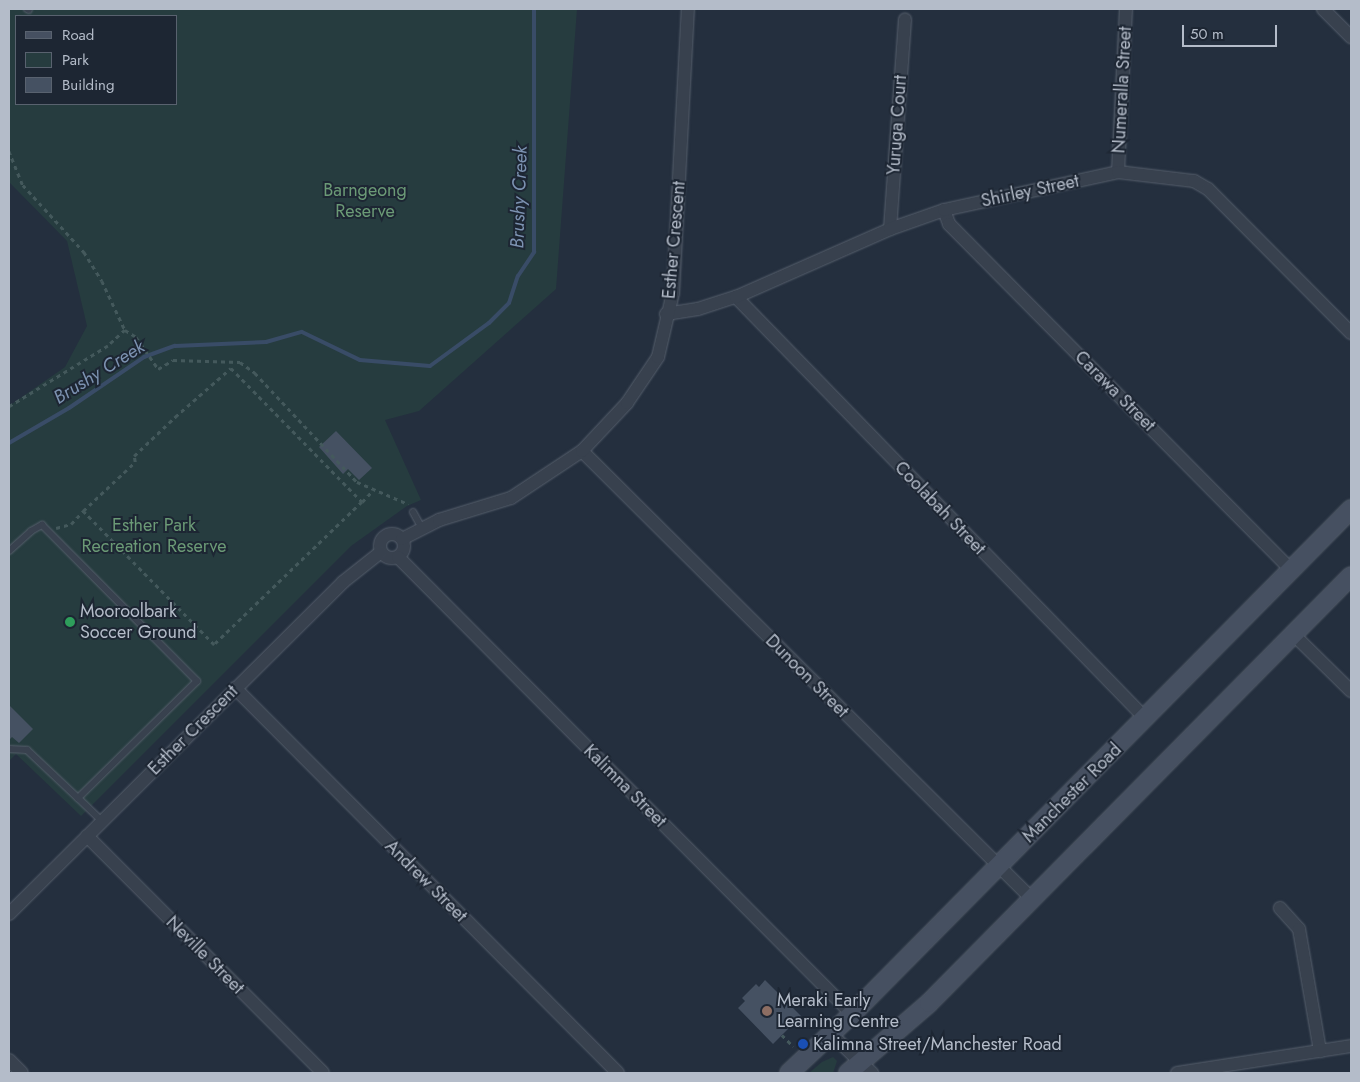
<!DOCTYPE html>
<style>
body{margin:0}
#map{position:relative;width:1360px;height:1082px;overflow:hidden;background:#242f3e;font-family:Jost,sans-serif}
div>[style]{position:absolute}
.green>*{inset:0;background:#263c3f}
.stream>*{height:4px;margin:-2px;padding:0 2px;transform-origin:2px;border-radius:2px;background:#394c67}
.building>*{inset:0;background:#455162}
.path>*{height:2.5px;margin-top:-1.25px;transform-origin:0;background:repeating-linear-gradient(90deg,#44595c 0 4px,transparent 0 8px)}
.roads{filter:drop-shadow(0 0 1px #565f6c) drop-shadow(0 0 1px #565f6c)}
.lane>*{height:6px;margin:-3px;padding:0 3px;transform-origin:3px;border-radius:3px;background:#38414e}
.street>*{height:12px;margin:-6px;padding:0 6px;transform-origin:6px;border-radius:6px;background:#38414e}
.street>.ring{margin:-6px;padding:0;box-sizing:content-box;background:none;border:12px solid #38414e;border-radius:50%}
.secondary>*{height:18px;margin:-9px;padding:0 9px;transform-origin:9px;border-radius:9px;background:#465061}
.dots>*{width:14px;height:14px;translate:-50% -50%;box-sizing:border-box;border:2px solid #1d2633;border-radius:50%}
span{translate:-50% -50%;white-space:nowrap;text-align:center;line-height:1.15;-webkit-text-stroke:4px #1d2633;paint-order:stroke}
.street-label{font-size:18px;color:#b4bcc9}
.park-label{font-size:18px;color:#6b9a76}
.poi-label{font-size:18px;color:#b4bcc9}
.left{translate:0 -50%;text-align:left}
.water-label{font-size:19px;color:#7c92b1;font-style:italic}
.frame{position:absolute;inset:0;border:10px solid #b4bcc9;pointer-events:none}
.legend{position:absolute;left:15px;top:15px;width:162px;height:90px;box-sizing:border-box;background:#1d2633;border:1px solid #59626f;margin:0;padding:6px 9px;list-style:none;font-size:15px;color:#b4bcc9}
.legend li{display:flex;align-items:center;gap:10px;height:25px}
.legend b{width:25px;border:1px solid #59626f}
.scale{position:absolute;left:1182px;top:25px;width:95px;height:22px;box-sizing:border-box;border:2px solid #b4bcc9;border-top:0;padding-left:6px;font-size:15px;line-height:18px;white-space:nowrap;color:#b4bcc9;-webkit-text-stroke:4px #1d2633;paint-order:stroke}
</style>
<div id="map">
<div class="green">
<div style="clip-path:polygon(evenodd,9px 9px,577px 9px,556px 289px,419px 411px,385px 420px,421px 500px,407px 506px,351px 546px,81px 816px,16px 754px,9px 761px,9px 406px,65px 367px,87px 326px,67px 241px,9px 182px,9px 9px,16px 16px,176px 16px,176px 104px,16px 104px,16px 16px)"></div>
<div style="clip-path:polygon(833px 1057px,837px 1061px,833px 1073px,809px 1073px,822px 1062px)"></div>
</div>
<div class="stream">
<div style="left:9px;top:443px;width:69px;rotate:-30.3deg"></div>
<div style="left:69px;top:408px;width:91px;rotate:-34.2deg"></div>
<div style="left:144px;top:357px;width:33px;rotate:-20deg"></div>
<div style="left:175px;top:346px;width:91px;rotate:-2.5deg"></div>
<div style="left:266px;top:342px;width:37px;rotate:-16deg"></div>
<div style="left:302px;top:332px;width:64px;rotate:25.8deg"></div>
<div style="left:360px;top:360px;width:70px;rotate:4.9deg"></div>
<div style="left:430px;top:366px;width:73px;rotate:-36.1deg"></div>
<div style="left:489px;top:323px;width:28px;rotate:-45deg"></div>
<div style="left:509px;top:303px;width:28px;rotate:-72deg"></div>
<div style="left:518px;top:276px;width:29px;rotate:-56deg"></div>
<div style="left:534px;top:252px;width:243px;rotate:-90deg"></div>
</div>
<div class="building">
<div style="clip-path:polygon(336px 431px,372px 468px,359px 480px,348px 469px,343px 474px,319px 447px)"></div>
<div style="clip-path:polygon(9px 705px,33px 729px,19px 743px,12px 737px,9px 740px)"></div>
<div style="clip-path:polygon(765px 980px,801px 1016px,773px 1044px,738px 1008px,745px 1001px,742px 998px,756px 984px,759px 987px)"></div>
</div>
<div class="path">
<div style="left:9px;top:151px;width:37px;rotate:68deg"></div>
<div style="left:23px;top:185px;width:91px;rotate:47.7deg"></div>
<div style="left:84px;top:252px;width:34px;rotate:58deg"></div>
<div style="left:102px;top:281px;width:54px;rotate:64.9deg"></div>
<div style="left:125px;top:330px;width:23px;rotate:137deg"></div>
<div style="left:108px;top:346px;width:116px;rotate:148.4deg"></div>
<div style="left:125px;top:330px;width:13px;rotate:32deg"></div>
<div style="left:136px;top:337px;width:39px;rotate:55deg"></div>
<div style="left:158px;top:369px;width:17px;rotate:-31deg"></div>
<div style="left:173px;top:360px;width:67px;rotate:1.7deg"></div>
<div style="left:240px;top:362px;width:19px;rotate:36deg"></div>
<div style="left:255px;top:373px;width:149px;rotate:46.9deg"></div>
<div style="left:357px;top:482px;width:56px;rotate:23.3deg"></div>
<div style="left:362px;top:502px;width:18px;rotate:-47deg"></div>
<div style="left:56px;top:528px;width:16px;rotate:-15deg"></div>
<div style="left:71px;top:524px;width:18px;rotate:-47deg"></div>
<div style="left:83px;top:511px;width:71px;rotate:-43.3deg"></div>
<div style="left:135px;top:462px;width:6px;rotate:-99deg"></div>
<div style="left:134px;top:456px;width:57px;rotate:-43.6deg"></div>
<div style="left:175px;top:417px;width:74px;rotate:-41.2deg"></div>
<div style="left:231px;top:368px;width:187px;rotate:45.6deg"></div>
<div style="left:362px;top:502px;width:206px;rotate:136deg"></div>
<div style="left:214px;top:645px;width:187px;rotate:-134.4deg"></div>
<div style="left:782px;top:1035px;width:16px;rotate:45deg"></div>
</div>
<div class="roads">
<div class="lane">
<div style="left:27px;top:9px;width:2px;rotate:27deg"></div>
<div style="left:413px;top:512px;width:18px;rotate:61deg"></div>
<div style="left:9px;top:551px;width:30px;rotate:-42deg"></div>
<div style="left:31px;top:531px;width:13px;rotate:-29deg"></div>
<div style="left:42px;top:525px;width:220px;rotate:45.2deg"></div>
<div style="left:197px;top:681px;width:167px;rotate:135.5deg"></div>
<div style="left:78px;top:798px;width:33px;rotate:44deg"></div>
<div style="left:9px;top:749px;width:18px;rotate:3deg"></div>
<div style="left:27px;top:750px;width:70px;rotate:43.3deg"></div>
</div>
<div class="street">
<div style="left:1323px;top:9px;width:40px;rotate:45deg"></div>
<div style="left:1118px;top:172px;width:163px;rotate:-87.2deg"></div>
<div style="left:944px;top:210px;width:15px;rotate:70deg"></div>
<div style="left:949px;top:224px;width:486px;rotate:45.3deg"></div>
<div style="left:890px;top:229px;width:210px;rotate:-85.9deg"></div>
<div style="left:736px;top:297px;width:587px;rotate:45.83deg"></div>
<div style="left:666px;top:314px;width:32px;rotate:-9deg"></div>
<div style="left:698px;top:309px;width:40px;rotate:-18deg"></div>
<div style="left:736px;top:297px;width:168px;rotate:-23.8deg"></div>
<div style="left:890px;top:229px;width:57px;rotate:-19.4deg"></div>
<div style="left:944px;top:210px;width:178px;rotate:-12.3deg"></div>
<div style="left:1118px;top:172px;width:77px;rotate:6.8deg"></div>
<div style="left:1194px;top:181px;width:16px;rotate:30deg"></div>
<div style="left:1208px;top:189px;width:203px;rotate:45.2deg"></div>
<div style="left:582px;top:451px;width:635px;rotate:44.87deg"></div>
<div class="ring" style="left:380px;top:534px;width:12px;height:12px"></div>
<div style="left:402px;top:539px;width:42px;rotate:-27.2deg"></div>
<div style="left:439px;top:520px;width:75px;rotate:-17deg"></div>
<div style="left:511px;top:498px;width:85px;rotate:-33.5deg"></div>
<div style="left:582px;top:451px;width:66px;rotate:-46.8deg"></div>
<div style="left:627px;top:403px;width:55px;rotate:-56deg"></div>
<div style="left:658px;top:357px;width:66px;rotate:-76.8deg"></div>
<div style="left:673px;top:293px;width:284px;rotate:-87deg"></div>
<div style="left:398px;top:557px;width:644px;rotate:45.19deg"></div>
<div style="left:1294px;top:635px;width:80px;rotate:44.5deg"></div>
<div style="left:235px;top:688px;width:543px;rotate:45.15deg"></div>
<div style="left:87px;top:836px;width:334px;rotate:45.1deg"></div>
<div style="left:1280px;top:908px;width:28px;rotate:48deg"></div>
<div style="left:1299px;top:929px;width:124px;rotate:80.2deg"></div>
<div style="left:9px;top:914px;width:471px;rotate:-44.8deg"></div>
<div style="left:343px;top:582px;width:48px;rotate:-38.3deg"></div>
<div style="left:831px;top:1034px;width:57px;rotate:43.6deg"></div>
<div style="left:9px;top:1060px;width:18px;rotate:45deg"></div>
<div style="left:1177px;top:1073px;width:176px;rotate:-8.8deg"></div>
</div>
<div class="secondary">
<div style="left:789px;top:1073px;width:86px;rotate:-43.1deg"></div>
<div style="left:852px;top:1014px;width:710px;rotate:-45.34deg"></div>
<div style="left:848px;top:1073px;width:107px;rotate:-40.8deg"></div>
<div style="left:929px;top:1003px;width:600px;rotate:-45.34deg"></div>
</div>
</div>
<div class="dots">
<div style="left:70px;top:622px;background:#2e9e5b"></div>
<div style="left:767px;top:1011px;background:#8d6e63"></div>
<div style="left:803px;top:1044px;background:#1a4fb4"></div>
</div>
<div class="street-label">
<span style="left:1122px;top:90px;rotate:-87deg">Numeralla Street</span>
<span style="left:897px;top:125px;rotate:-86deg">Yuruga Court</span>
<span style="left:1030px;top:191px;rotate:-12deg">Shirley Street</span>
<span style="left:674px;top:240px;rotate:-85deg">Esther Crescent</span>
<span style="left:1115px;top:391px;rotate:45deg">Carawa Street</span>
<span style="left:940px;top:508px;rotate:46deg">Coolabah Street</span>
<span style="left:807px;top:676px;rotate:45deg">Dunoon Street</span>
<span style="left:193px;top:730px;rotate:-45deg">Esther Crescent</span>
<span style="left:625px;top:786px;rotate:45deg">Kalimna Street</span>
<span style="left:1072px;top:793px;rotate:-45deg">Manchester Road</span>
<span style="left:426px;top:881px;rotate:45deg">Andrew Street</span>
<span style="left:205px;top:955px;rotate:45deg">Neville Street</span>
</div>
<div class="park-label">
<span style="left:365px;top:201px">Barngeong<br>Reserve</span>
<span style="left:154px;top:536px">Esther Park<br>Recreation Reserve</span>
</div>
<div class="poi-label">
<span class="left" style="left:80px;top:622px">Mooroolbark<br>Soccer Ground</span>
<span class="left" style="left:777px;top:1011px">Meraki Early<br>Learning Centre</span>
<span class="left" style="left:813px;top:1044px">Kalimna Street/Manchester Road</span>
</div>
<div class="water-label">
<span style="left:519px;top:197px;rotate:-88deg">Brushy Creek</span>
<span style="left:99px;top:372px;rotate:-32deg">Brushy Creek</span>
</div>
<div class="frame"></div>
<ul class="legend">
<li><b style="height:6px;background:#465061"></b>Road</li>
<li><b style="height:14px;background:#263c3f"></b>Park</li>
<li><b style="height:14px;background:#455162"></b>Building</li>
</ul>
<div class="scale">50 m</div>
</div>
